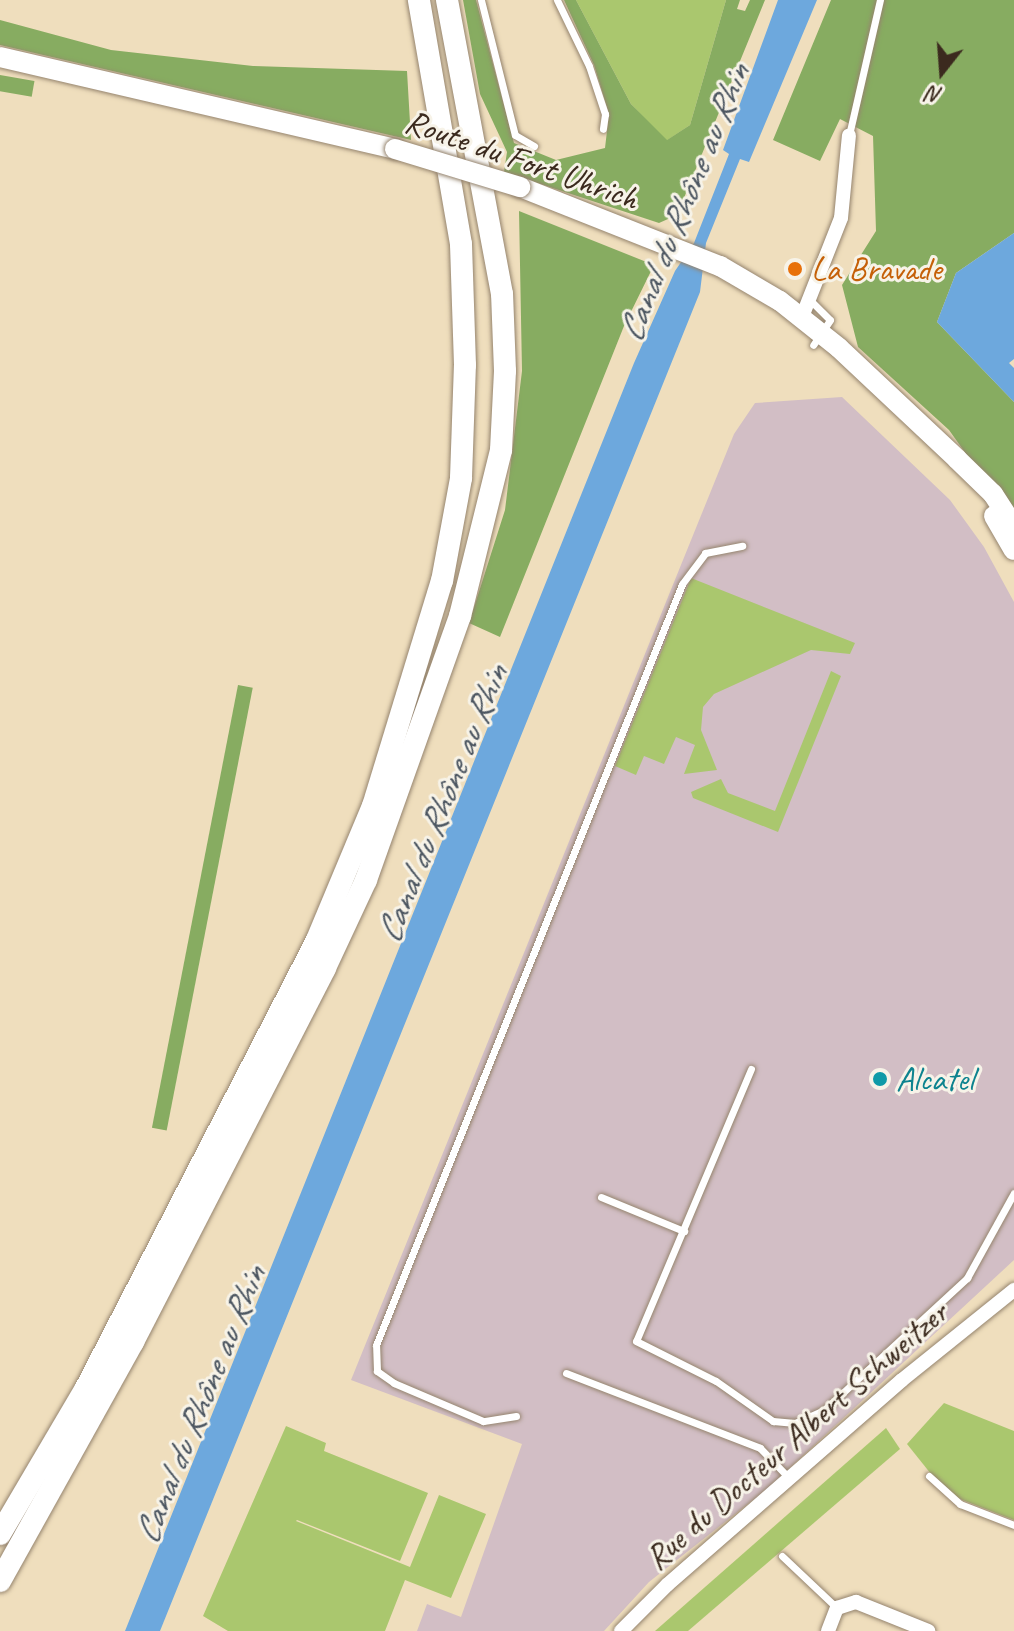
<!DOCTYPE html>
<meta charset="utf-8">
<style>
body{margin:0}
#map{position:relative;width:1014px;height:1631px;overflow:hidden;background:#efdebd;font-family:Caveat,sans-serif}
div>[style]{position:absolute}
.industrial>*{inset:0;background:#d2bec5}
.green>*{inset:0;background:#aac76e}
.forest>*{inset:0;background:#87ac61;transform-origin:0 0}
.water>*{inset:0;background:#6da8dd}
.roads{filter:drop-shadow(0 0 2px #95846e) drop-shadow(0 0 2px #95846e)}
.lane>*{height:7px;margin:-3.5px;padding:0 3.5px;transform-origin:3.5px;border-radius:3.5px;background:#fff}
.street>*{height:14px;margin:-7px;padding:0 7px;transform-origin:7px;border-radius:7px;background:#fff}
.secondary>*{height:20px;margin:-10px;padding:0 10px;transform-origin:10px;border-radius:10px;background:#fff}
.primary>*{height:22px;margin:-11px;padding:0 11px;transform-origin:11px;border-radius:11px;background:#fff}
.bridges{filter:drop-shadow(0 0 2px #95846e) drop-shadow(0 0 2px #95846e)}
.secondary-bridge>*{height:20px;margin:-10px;padding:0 10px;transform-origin:10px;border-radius:10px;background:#fff}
.dots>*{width:22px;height:22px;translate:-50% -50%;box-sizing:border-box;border:4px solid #f7f3e8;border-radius:50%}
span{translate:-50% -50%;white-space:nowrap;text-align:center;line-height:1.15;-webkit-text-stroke:6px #f7f3e8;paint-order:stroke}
.street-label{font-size:34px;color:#3b2a1e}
.food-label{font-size:34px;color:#c56008}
.left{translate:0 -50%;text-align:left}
.culture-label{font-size:34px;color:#0d838f}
.water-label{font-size:36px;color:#4c5661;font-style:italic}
.north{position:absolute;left:902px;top:32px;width:80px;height:80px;-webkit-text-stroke:6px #f7f3e8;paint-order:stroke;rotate:197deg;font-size:22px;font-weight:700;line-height:32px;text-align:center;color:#3b2a1e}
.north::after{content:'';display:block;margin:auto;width:28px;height:36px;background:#3b2a1e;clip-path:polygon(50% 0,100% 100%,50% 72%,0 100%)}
</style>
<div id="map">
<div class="industrial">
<div style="clip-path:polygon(842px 397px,950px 500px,984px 547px,1014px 602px,1014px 1260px,768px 1488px,649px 1582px,604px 1631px,417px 1631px,427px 1604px,461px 1617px,522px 1444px,351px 1380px,734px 434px,755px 403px)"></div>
</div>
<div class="green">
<div style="clip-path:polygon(576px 0,726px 0,690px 125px,666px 141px,631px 104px)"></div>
<div style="clip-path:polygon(691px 578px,855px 643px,850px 654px,811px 650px,714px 694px,703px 707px,701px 730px,717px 770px,684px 774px,695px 745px,676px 737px,664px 764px,644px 756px,636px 775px,615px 766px)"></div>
<div style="clip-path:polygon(831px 671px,841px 676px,778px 832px,693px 798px,691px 792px,721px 779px,728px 793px,775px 811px)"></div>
<div style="clip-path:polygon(944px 1403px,1014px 1431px,1014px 1520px,947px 1494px,907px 1444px)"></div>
<div style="clip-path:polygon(286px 1426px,326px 1443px,324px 1451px,428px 1493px,400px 1561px,297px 1520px,296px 1521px,410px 1567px,439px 1495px,486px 1514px,451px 1598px,405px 1580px,385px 1631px,228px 1631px,203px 1616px)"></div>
<div style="clip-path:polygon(886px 1428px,900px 1449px,688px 1631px,655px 1631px)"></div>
</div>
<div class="forest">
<div style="clip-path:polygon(463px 0,476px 0,514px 143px,556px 160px,605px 148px,609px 114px,594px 65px,564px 0,576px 0,631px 104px,667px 140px,690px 125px,726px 0,740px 0,737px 9px,745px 11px,750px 0,765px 0,677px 215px,659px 223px,504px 172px,507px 152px,480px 94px)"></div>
<div style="clip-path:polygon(831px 0,1014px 0,1014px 233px,956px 273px,937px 322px,1014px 402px,1014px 521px,949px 430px,858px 347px,842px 285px,876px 231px,873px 136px,840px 119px,820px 161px,773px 140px)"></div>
<div style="clip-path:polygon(0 20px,111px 50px,253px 66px,407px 71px,411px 140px,0 45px)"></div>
<div style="left:0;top:75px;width:35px;height:16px;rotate:10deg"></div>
<div style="clip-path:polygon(519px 211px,654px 265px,624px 326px,500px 637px,469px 623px,505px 510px,522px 371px)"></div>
<div style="left:238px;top:685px;width:15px;height:451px;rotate:11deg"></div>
</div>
<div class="water">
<div style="clip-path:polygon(778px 0,817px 0,749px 162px,740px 159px,706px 243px,700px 292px,160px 1631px,125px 1631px,634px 363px,675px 271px,694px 243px,729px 154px,723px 150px)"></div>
<div style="clip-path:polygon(1014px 233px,1014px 359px,1009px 363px,1014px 368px,1014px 402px,937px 322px,956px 273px)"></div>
</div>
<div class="roads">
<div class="lane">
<div style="left:481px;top:0;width:139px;rotate:75.9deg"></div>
<div style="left:515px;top:135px;width:22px;rotate:30deg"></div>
<div style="left:557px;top:0;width:73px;rotate:64.1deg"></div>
<div style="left:589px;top:66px;width:51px;rotate:71.6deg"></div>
<div style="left:605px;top:114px;width:15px;rotate:98deg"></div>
<div style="left:849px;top:135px;width:139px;rotate:-77.1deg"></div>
<div style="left:810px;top:300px;width:28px;rotate:45deg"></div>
<div style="left:830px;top:320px;width:30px;rotate:124deg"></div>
<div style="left:751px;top:1069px;width:295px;rotate:112.9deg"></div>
<div style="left:636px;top:1341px;width:89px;rotate:26.6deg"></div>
<div style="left:716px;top:1381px;width:70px;rotate:35.1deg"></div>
<div style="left:773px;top:1421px;width:22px;rotate:5deg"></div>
<div style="left:795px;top:1423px;width:32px;rotate:-24deg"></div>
<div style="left:824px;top:1410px;width:195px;rotate:-42.7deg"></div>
<div style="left:967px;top:1278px;width:97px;rotate:-61.1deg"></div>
<div style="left:601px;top:1197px;width:90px;rotate:22.3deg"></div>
<div style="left:566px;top:1373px;width:208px;rotate:21.1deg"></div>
<div style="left:760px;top:1448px;width:43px;rotate:45.9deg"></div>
<div style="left:516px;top:1416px;width:33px;rotate:171deg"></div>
<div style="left:483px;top:1421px;width:97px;rotate:-156.9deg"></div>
<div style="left:394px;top:1383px;width:21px;rotate:-145deg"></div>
<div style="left:377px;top:1371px;width:26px;rotate:-92deg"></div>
<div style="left:376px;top:1345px;width:820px;rotate:-68.09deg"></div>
<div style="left:682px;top:584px;width:39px;rotate:-53deg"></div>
<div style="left:705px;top:553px;width:38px;rotate:-11deg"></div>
<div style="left:929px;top:1476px;width:42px;rotate:42.1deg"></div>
<div style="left:960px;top:1504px;width:58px;rotate:21.3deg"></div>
<div style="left:782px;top:1556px;width:76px;rotate:43.4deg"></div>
</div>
<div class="street">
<div style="left:802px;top:317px;width:106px;rotate:-68.5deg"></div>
<div style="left:841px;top:218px;width:83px;rotate:-84.5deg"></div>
<div style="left:621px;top:1631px;width:65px;rotate:-45deg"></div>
<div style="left:667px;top:1585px;width:312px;rotate:-41.1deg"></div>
<div style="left:902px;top:1380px;width:144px;rotate:-38.8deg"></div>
<div style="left:828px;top:1631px;width:25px;rotate:-69deg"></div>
<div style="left:837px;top:1608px;width:20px;rotate:-18deg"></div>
<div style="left:856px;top:1602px;width:78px;rotate:21.9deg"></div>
</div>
<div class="secondary">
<div style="left:0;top:57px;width:406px;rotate:13.1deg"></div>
<div style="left:520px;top:187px;width:215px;rotate:21.6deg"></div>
<div style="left:720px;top:266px;width:69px;rotate:30.3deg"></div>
<div style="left:780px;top:301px;width:75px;rotate:38.5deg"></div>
<div style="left:839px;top:348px;width:162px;rotate:43.2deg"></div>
<div style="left:957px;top:459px;width:50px;rotate:44.2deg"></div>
<div style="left:993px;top:494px;width:38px;rotate:57deg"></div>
<div style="left:994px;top:516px;width:39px;rotate:60deg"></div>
</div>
<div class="primary">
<div style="left:0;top:1534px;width:169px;rotate:-59.5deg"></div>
<div style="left:86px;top:1388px;width:502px;rotate:-62.72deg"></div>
<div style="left:316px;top:942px;width:147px;rotate:-67.3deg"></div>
<div style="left:373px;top:806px;width:235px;rotate:-73deg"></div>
<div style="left:442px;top:581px;width:105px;rotate:-79.5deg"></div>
<div style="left:461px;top:478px;width:113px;rotate:-88deg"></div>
<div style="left:465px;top:365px;width:121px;rotate:-91.9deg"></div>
<div style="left:461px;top:244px;width:248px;rotate:-99.8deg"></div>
<div style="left:0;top:1581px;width:274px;rotate:-60.9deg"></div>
<div style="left:133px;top:1342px;width:420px;rotate:-62.8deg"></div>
<div style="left:325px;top:968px;width:97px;rotate:-65deg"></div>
<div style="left:366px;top:880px;width:280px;rotate:-70.4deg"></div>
<div style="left:460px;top:616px;width:171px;rotate:-76.1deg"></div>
<div style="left:501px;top:450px;width:79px;rotate:-87.1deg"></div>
<div style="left:505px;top:371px;width:77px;rotate:-92.2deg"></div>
<div style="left:502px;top:294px;width:299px;rotate:-100.6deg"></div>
</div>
</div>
<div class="bridges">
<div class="secondary-bridge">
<div style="left:395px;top:149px;width:131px;rotate:16.9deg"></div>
</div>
</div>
<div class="dots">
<div style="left:795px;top:269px;background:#e8710a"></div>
<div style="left:880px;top:1079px;background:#0f9aa8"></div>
</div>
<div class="street-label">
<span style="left:522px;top:159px;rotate:19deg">Route du Fort Uhrich</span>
<span style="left:796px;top:1435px;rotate:-41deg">Rue du Docteur Albert Schweitzer</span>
</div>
<div class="food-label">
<span class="left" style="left:811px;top:269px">La Bravade</span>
</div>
<div class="culture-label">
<span class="left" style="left:896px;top:1079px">Alcatel</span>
</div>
<div class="water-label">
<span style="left:684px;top:203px;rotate:-68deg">Canal du Rhône au Rhin</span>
<span style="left:442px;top:804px;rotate:-68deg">Canal du Rhône au Rhin</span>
<span style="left:200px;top:1405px;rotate:-68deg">Canal du Rhône au Rhin</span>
</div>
<div class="north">N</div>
</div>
